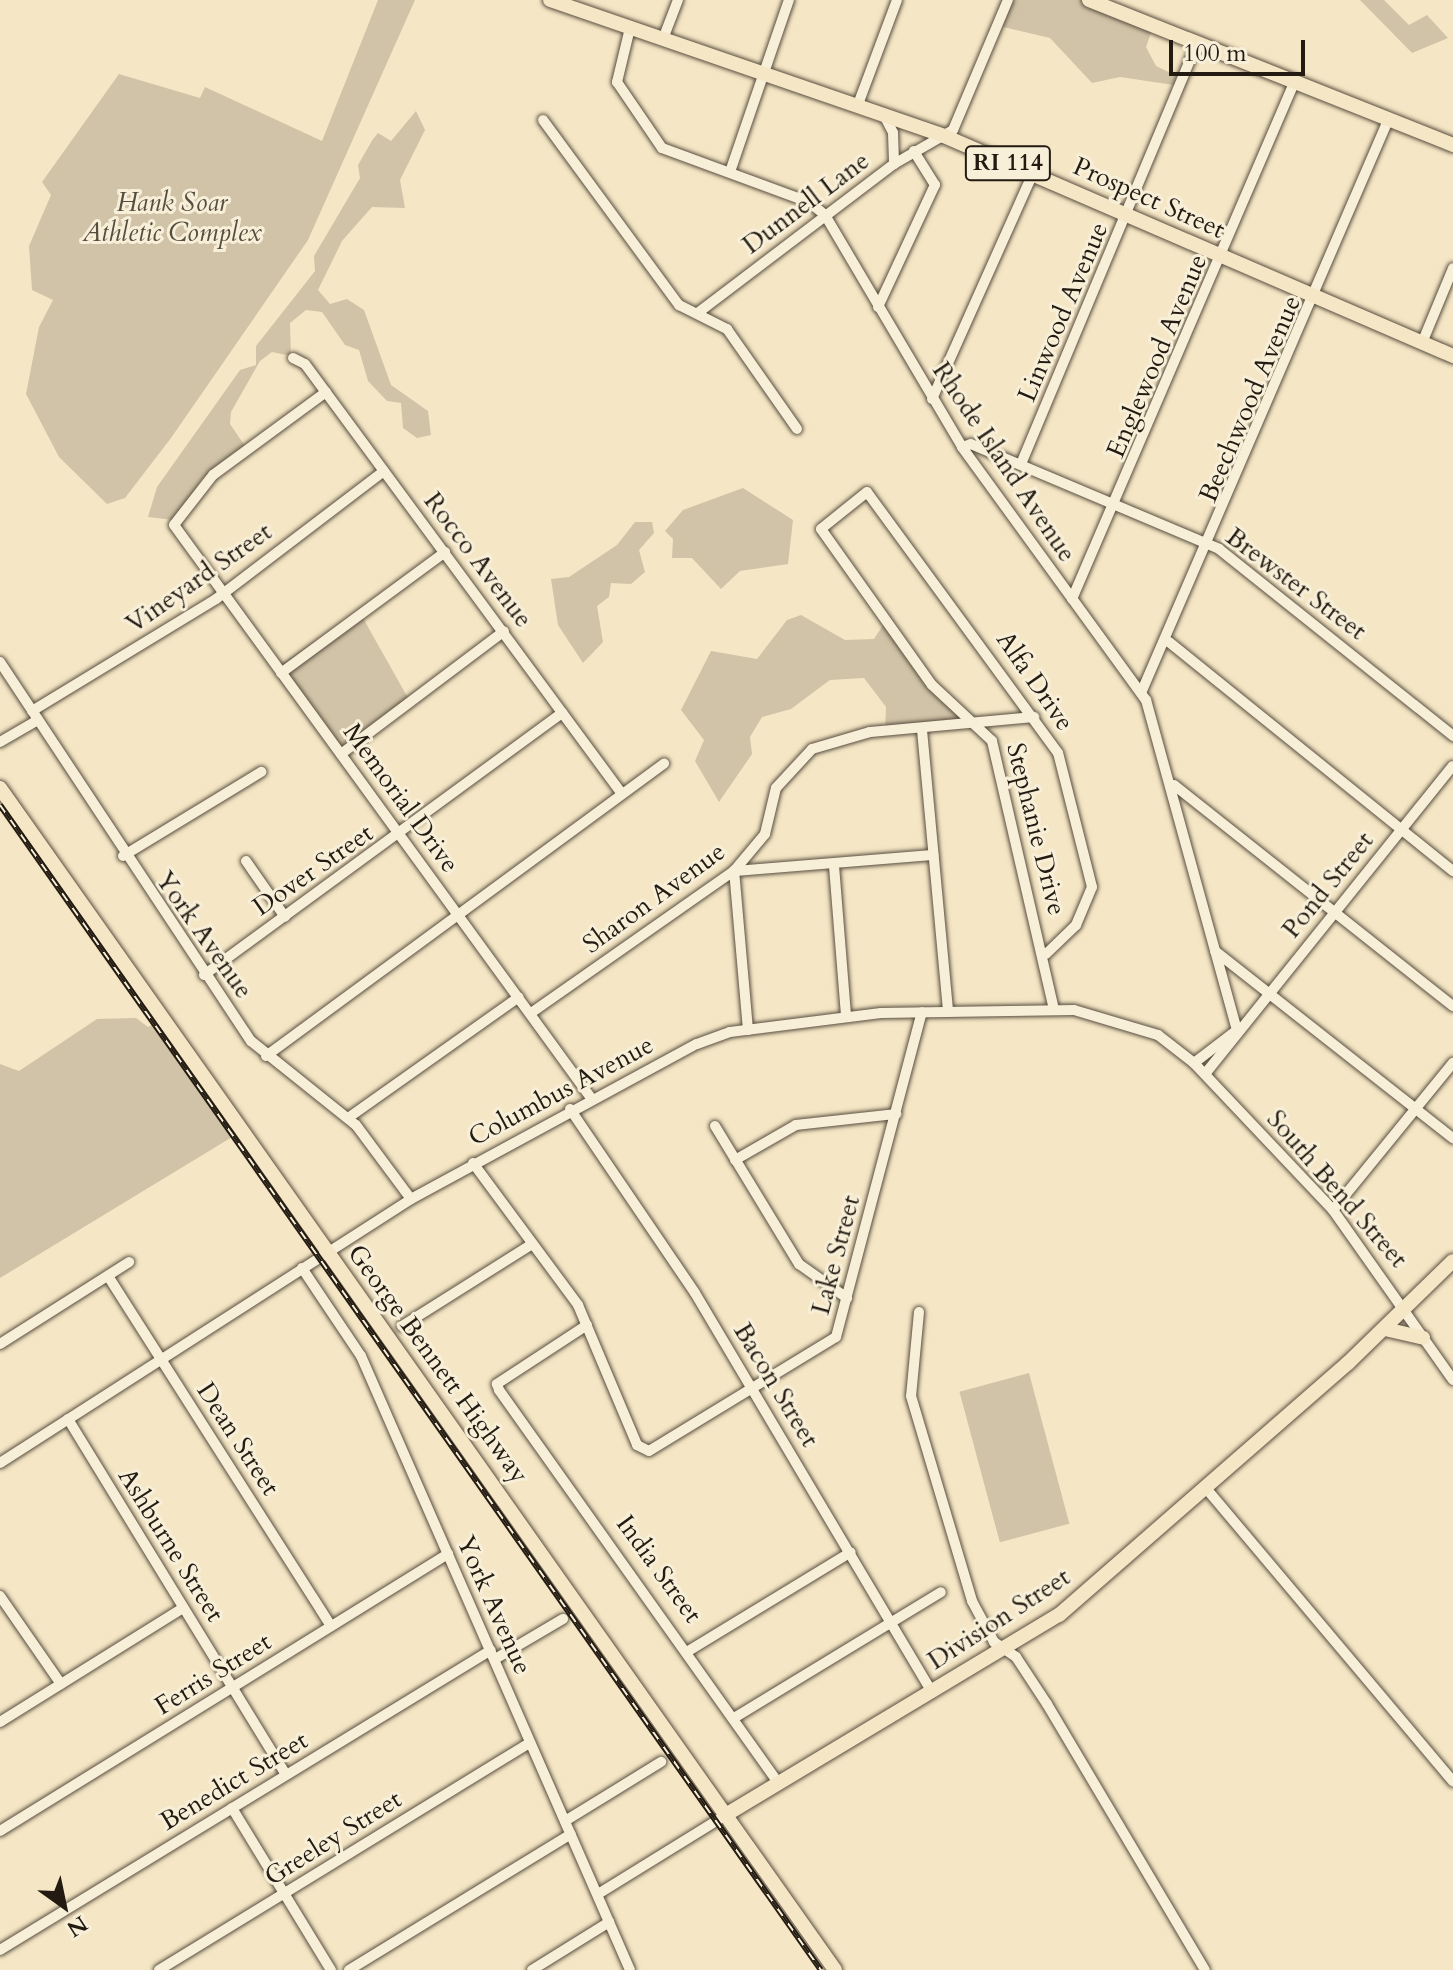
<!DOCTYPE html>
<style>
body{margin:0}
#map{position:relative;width:1453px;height:1970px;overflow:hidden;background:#f5e6c5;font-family:Cardo,serif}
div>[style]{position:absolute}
.green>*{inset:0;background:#d1c3a7;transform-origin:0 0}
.roads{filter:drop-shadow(0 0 2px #584e3f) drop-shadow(0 0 2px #584e3f)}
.minor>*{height:10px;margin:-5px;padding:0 5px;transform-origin:5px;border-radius:5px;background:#f8efd9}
.major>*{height:14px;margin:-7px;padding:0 7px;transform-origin:7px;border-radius:7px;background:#f5e6c5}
.rail>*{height:6px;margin-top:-3px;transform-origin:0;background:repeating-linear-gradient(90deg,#f8efd9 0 9px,#231b12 0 18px);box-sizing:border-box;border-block:2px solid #231b12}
span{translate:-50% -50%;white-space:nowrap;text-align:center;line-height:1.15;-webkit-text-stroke:6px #f8efd9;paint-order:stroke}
.shield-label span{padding:2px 6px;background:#f8efd9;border:2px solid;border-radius:6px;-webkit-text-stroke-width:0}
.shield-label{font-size:24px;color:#231b12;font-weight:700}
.street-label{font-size:26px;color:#231b12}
.park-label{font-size:26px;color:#574d3f;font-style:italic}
.north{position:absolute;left:24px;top:1866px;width:80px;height:80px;-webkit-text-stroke:6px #f8efd9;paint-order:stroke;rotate:147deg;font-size:22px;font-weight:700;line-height:32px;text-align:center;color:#231b12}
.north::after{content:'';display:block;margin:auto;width:28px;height:36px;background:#231b12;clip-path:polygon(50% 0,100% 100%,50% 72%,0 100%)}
.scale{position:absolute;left:1169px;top:40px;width:136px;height:36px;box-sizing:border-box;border:4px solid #231b12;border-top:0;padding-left:10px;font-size:24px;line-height:28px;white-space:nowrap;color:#231b12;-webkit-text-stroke:6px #f8efd9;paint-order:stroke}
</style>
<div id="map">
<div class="green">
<div style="clip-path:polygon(378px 0,415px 0,308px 240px,171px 438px,125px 498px,107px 504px,59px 457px,26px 394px,39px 327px,53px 300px,32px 290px,29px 246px,51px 195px,42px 182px,119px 74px,200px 98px,205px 87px,322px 141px)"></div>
<div style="clip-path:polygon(1004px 0,1092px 0,1154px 24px,1146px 47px,1156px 66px,1177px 76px,1174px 85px,1120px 77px,1092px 83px,1050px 38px,995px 25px)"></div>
<div style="clip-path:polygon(1360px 0,1384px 0,1409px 25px,1427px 15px,1448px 38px,1412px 53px)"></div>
<div style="clip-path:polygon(416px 111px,425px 130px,400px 180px,405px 208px,372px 207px,342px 241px,318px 290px,330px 304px,347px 299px,364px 310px,391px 385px,428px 411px,431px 435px,417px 438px,403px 428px,401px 403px,387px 401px,368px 381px,359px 350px,345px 345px,322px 312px,306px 310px,290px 323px,291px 356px,272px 352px,260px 361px,231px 412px,230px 424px,245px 446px,202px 479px,174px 520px,148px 517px,157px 487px,240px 370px,256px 365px,256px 346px,315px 271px,314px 256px,360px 178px,358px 165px,373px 139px,378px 133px,391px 141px)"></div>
<div style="clip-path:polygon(743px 488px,793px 520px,788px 564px,740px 571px,721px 589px,692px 558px,672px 558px,673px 539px,665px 531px,683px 510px)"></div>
<div style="clip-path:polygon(635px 522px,652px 522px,654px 533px,639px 550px,645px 572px,631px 584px,611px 583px,609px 597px,597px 606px,603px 642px,583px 663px,558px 625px,551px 579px,569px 577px,617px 545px)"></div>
<div style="clip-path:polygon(359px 611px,408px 698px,337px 751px,277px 667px)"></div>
<div style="clip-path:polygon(801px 615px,845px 640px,874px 639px,883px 625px,962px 715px,956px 726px,885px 732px,886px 707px,864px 678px,830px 680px,791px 709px,762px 717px,750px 737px,752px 754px,719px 802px,695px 761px,704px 740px,681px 710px,711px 651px,757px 659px,787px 620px)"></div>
<div style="clip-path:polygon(136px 1018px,148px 1027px,163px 1020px,242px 1131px,0 1278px,0 1064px,19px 1071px,97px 1019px)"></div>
<div style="left:1029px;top:1373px;width:156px;height:72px;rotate:75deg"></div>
</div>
<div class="roads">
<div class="minor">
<div style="left:630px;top:28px;width:56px;rotate:103.5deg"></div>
<div style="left:617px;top:82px;width:80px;rotate:55.7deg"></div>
<div style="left:662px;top:148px;width:157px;rotate:20.2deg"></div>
<div style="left:809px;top:202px;width:21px;rotate:39deg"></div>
<div style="left:825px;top:215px;width:269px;rotate:59.4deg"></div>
<div style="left:962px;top:447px;width:313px;rotate:54deg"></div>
<div style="left:1146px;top:700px;width:342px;rotate:74.6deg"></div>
<div style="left:663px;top:39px;width:42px;rotate:-69deg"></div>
<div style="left:857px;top:107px;width:114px;rotate:-69.5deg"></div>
<div style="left:884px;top:115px;width:20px;rotate:63deg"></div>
<div style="left:893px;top:133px;width:31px;rotate:88deg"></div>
<div style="left:543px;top:120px;width:230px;rotate:53.7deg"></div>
<div style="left:679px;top:305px;width:54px;rotate:26.6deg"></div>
<div style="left:727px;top:329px;width:122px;rotate:55deg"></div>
<div style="left:730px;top:172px;width:182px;rotate:-71.1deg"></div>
<div style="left:878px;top:307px;width:135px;rotate:-65deg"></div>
<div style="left:935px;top:185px;width:40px;rotate:-122deg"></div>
<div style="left:699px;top:312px;width:245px;rotate:-37.2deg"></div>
<div style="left:894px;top:164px;width:68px;rotate:-30deg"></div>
<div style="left:953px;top:130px;width:141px;rotate:-67.1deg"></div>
<div style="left:1422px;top:343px;width:81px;rotate:-67.5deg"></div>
<div style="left:293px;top:358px;width:13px;rotate:27deg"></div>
<div style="left:305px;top:364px;width:534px;rotate:53.6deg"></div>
<div style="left:326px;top:392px;width:140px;rotate:143.7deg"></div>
<div style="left:213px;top:475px;width:63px;rotate:128deg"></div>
<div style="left:174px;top:525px;width:709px;rotate:53.95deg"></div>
<div style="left:932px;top:399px;width:248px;rotate:-65.9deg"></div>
<div style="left:962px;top:447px;width:9px;rotate:-18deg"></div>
<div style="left:971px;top:444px;width:269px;rotate:22.9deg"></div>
<div style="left:1219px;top:549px;width:300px;rotate:38.6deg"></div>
<div style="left:1021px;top:464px;width:456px;rotate:-67.3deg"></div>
<div style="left:1072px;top:599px;width:562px;rotate:-66.72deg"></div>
<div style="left:1169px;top:642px;width:365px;rotate:38.9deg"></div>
<div style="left:0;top:662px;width:455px;rotate:56.5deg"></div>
<div style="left:251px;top:1041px;width:134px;rotate:38.7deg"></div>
<div style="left:356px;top:1125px;width:92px;rotate:53.4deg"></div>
<div style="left:281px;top:673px;width:204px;rotate:-36.4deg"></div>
<div style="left:1141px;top:693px;width:626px;rotate:-66.67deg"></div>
<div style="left:32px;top:711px;width:215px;rotate:-31.3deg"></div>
<div style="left:216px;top:599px;width:211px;rotate:-37.3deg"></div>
<div style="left:922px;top:730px;width:283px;rotate:84.7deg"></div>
<div style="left:0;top:742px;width:44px;rotate:-30.1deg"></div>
<div style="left:341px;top:754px;width:204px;rotate:-37deg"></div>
<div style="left:1174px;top:785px;width:356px;rotate:38.4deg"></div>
<div style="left:123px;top:856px;width:162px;rotate:-31.3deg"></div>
<div style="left:246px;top:861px;width:68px;rotate:55.1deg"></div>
<div style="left:834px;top:866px;width:150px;rotate:85.4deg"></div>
<div style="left:1215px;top:951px;width:303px;rotate:38.2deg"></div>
<div style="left:1046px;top:954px;width:42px;rotate:-44deg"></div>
<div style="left:1076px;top:925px;width:41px;rotate:-67.2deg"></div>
<div style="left:1092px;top:887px;width:138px;rotate:-104.2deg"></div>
<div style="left:1058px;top:753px;width:323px;rotate:-126.2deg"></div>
<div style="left:867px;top:492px;width:59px;rotate:141.2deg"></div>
<div style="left:821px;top:529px;width:191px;rotate:54.6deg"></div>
<div style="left:932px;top:685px;width:82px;rotate:43deg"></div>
<div style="left:992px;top:741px;width:275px;rotate:77deg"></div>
<div style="left:204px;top:975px;width:444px;rotate:-36.2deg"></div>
<div style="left:531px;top:1013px;width:248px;rotate:-35deg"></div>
<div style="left:734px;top:871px;width:48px;rotate:-50deg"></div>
<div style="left:765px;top:834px;width:47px;rotate:-76.6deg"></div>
<div style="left:776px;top:788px;width:53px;rotate:-47.3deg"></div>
<div style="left:812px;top:749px;width:60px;rotate:-16.3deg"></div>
<div style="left:870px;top:732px;width:165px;rotate:-5.2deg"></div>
<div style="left:748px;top:1030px;width:160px;rotate:-95deg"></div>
<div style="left:734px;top:871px;width:200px;rotate:-4.6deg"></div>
<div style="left:266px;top:1056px;width:494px;rotate:-36.3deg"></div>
<div style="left:1194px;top:1063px;width:54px;rotate:-37.5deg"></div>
<div style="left:1205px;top:1074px;width:395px;rotate:-51.2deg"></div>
<div style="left:570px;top:1109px;width:222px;rotate:55.8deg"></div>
<div style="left:695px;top:1293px;width:464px;rotate:59.3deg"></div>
<div style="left:348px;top:1118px;width:209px;rotate:-35.3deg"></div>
<div style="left:715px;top:1126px;width:162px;rotate:58.7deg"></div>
<div style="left:799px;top:1264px;width:59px;rotate:35.3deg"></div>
<div style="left:735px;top:1160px;width:70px;rotate:-29.8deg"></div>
<div style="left:796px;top:1125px;width:101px;rotate:-6.3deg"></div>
<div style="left:473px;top:1163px;width:177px;rotate:53.5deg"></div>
<div style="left:578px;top:1305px;width:152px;rotate:67.1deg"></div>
<div style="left:637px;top:1445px;width:13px;rotate:27deg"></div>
<div style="left:649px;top:1451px;width:219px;rotate:-31.4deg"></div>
<div style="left:836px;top:1337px;width:336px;rotate:-75.2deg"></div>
<div style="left:1333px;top:1210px;width:190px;rotate:-50.8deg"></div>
<div style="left:302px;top:1268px;width:106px;rotate:56.2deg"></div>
<div style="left:361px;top:1356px;width:670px;rotate:66.34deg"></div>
<div style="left:108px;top:1276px;width:415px;rotate:57.5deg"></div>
<div style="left:919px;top:1312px;width:84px;rotate:95.4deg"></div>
<div style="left:911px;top:1396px;width:214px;rotate:73.4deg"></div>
<div style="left:972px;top:1601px;width:47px;rotate:61.8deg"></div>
<div style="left:994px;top:1642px;width:27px;rotate:34deg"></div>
<div style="left:1016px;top:1657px;width:56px;rotate:56.6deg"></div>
<div style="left:1047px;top:1704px;width:309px;rotate:59.3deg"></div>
<div style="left:587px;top:1325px;width:108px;rotate:146.8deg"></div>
<div style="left:497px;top:1384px;width:6px;rotate:72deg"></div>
<div style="left:499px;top:1390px;width:483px;rotate:54.6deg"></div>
<div style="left:402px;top:1326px;width:154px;rotate:-32.2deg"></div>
<div style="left:0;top:1344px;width:153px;rotate:-32.4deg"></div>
<div style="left:68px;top:1419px;width:417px;rotate:58.5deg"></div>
<div style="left:0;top:1463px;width:488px;rotate:-32.7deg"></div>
<div style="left:411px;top:1199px;width:325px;rotate:-28.5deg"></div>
<div style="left:697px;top:1044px;width:35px;rotate:-20deg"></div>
<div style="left:730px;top:1032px;width:152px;rotate:-7.2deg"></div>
<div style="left:881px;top:1013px;width:193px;rotate:-0.9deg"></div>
<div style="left:1074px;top:1010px;width:88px;rotate:16.6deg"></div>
<div style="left:1158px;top:1035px;width:46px;rotate:37.9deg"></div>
<div style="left:1194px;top:1063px;width:202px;rotate:46.6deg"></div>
<div style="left:1333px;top:1210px;width:208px;rotate:54.8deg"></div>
<div style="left:1205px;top:1487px;width:385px;rotate:49.9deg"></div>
<div style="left:0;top:1596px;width:107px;rotate:55.3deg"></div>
<div style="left:690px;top:1650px;width:188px;rotate:-31.3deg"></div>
<div style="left:495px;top:1659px;width:79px;rotate:-30.5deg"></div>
<div style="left:734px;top:1718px;width:242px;rotate:-31.3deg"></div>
<div style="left:0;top:1722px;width:216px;rotate:-31.9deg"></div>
<div style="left:232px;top:1808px;width:190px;rotate:58.6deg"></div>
<div style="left:565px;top:1821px;width:113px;rotate:-31.6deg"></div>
<div style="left:0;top:1831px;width:527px;rotate:-31.73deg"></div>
<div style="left:598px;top:1894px;width:154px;rotate:-31.7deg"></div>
<div style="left:0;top:1950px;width:575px;rotate:-31.42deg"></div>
<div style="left:159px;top:1970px;width:435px;rotate:-31.5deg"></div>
<div style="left:349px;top:1970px;width:260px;rotate:-31.5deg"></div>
<div style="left:532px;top:1970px;width:91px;rotate:-31.9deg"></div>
</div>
<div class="major">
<div style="left:550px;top:0;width:417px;rotate:19deg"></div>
<div style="left:944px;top:136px;width:555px;rotate:23.37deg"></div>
<div style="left:1089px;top:0;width:392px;rotate:21.7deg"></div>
<div style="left:0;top:788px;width:1447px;rotate:54.76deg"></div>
<div style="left:1385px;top:1329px;width:39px;rotate:13deg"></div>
<div style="left:729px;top:1813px;width:385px;rotate:-31deg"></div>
<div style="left:1059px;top:1615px;width:383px;rotate:-41.1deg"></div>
<div style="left:1348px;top:1363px;width:146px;rotate:-44.2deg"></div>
</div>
</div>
<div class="rail">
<div style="left:0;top:805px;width:1425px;rotate:54.83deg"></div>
</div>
<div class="shield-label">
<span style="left:1008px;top:163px">RI 114</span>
</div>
<div class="street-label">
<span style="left:1149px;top:198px;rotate:24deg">Prospect Street</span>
<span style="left:806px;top:203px;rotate:-37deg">Dunnell Lane</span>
<span style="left:1063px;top:312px;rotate:-67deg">Linwood Avenue</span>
<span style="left:1157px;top:356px;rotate:-67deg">Englewood Avenue</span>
<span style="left:1250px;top:399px;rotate:-67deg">Beechwood Avenue</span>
<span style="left:1004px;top:462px;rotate:56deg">Rhode Island Avenue</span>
<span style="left:478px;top:560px;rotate:53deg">Rocco Avenue</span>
<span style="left:199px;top:578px;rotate:-35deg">Vineyard Street</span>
<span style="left:1296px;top:584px;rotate:37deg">Brewster Street</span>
<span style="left:1035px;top:681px;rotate:55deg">Alfa Drive</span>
<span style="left:401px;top:798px;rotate:54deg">Memorial Drive</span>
<span style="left:1036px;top:829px;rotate:76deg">Stephanie Drive</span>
<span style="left:313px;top:870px;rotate:-35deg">Dover Street</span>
<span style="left:1328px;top:885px;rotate:-51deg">Pond Street</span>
<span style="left:654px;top:898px;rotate:-36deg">Sharon Avenue</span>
<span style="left:204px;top:935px;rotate:55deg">York Avenue</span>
<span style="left:561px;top:1091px;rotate:-28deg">Columbus Avenue</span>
<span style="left:1337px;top:1189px;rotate:49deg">South Bend Street</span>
<span style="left:836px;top:1255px;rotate:-75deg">Lake Street</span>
<span style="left:438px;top:1364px;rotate:54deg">George Bennett Highway</span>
<span style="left:776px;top:1385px;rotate:59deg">Bacon Street</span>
<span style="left:238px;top:1439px;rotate:57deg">Dean Street</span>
<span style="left:171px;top:1545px;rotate:58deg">Ashburne Street</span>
<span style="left:659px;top:1569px;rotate:54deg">India Street</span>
<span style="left:494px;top:1605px;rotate:66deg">York Avenue</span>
<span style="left:999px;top:1619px;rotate:-33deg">Division Street</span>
<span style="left:213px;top:1674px;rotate:-32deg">Ferris Street</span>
<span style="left:234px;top:1781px;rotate:-31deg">Benedict Street</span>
<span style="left:333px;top:1838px;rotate:-32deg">Greeley Street</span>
</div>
<div class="park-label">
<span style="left:172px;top:218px">Hank Soar<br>Athletic Complex</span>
</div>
<div class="north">N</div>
<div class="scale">100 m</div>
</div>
